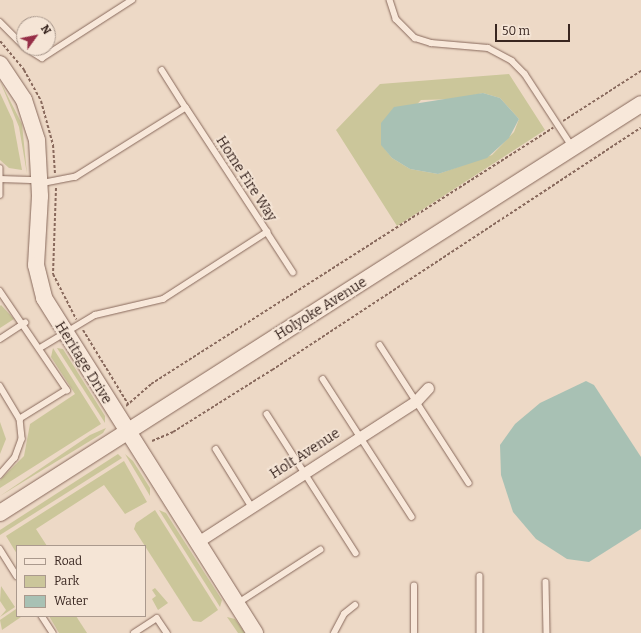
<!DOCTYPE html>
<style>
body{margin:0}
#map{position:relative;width:641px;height:633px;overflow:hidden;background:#edd9c6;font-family:Bitter,serif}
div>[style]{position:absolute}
.green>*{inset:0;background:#cbc69a}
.water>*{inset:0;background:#a8c1b4}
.path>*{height:2px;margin-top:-1px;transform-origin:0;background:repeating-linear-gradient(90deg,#88695c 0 3px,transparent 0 5px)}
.roads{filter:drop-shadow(0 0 1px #88695c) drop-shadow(0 0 1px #88695c)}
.lane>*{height:5.5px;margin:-2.75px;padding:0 2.75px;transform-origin:2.75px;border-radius:2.75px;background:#f8e8da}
.street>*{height:11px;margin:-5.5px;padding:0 5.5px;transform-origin:5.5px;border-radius:5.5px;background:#f8e8da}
.secondary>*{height:16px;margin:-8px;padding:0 8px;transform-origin:8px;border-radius:8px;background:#f8e8da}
span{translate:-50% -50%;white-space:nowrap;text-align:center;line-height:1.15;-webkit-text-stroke:3px #f5e5d6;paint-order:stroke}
.street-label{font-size:14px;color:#392620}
.legend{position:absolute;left:16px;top:545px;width:130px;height:72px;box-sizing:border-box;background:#f5e5d6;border:1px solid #aa998d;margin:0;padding:5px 7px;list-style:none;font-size:12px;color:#392620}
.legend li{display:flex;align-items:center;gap:8px;height:20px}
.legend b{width:20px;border:1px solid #aa998d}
.north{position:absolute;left:16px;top:16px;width:40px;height:40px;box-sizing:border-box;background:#f5e5d6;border:1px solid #aa998d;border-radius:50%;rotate:57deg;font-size:11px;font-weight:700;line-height:16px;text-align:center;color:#392620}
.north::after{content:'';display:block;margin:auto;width:14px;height:18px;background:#962e47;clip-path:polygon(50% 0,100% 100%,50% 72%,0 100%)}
.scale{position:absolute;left:495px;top:24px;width:75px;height:18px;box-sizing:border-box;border:2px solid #392620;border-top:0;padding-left:5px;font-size:12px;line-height:14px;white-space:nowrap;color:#392620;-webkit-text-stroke:3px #f5e5d6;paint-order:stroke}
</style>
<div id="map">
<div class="green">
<div style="clip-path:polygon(evenodd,509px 74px,545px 130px,397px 226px,336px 130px,380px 84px,509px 74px,483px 93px,500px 98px,519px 119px,514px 132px,492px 155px,438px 174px,410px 169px,392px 158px,381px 144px,421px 100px,458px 99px,483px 93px)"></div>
<div style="clip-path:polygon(0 81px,22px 124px,27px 174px,19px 127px)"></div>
<div style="clip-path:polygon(0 93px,13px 121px,22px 170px,9px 168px,0 160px)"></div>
<div style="clip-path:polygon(1px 305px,14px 319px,0 328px,0 306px)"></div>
<div style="clip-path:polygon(53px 348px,101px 424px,0 488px,0 480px,24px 456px,30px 424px,75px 394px,51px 357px)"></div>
<div style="clip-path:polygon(57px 348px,63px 349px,105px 416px,105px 423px)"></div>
<div style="clip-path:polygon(0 422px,6px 439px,0 454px)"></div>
<div style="clip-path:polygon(106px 428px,103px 433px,0 496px,90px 435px)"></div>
<div style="clip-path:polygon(118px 454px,122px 458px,0 535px,0 530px)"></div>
<div style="clip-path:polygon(125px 454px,133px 461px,150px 488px,150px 496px)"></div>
<div style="clip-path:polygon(124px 461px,147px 502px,125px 514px,104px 485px,36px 529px,47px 546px,17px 546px,17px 554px,6px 536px)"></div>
<div style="clip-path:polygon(155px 510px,218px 610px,201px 622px,193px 621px,134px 529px,136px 523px)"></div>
<div style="clip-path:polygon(159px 510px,166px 513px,222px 600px,220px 607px)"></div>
<div style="clip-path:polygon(1px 586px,15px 607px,0 617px,6px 610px,0 601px)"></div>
<div style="clip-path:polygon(155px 588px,168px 603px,158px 610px,152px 599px,156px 596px,152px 590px)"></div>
<div style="clip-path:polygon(16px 609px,21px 617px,2px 630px,0 620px)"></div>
<div style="clip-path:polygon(49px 616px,76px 616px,87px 633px,59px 633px)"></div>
<div style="clip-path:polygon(227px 617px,235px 619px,245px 633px,238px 633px)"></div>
</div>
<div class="water">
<div style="clip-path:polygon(483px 93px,500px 98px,519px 119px,509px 138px,487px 158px,438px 174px,410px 169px,392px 158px,381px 145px,381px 123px,394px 107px)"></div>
<div style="clip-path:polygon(586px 381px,594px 385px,641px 457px,641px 529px,589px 562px,567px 559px,536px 539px,513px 512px,501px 475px,500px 445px,515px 424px,540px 403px)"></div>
</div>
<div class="path">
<div style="left:0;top:41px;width:38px;rotate:50deg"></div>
<div style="left:24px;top:70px;width:35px;rotate:61deg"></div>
<div style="left:41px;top:101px;width:46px;rotate:74.7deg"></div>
<div style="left:53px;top:145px;width:29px;rotate:86deg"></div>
<div style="left:563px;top:121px;width:93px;rotate:-32.7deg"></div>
<div style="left:56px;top:188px;width:86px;rotate:92deg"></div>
<div style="left:53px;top:274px;width:51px;rotate:62.9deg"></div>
<div style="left:83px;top:330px;width:87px;rotate:58.7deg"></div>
<div style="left:126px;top:406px;width:33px;rotate:-41deg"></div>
<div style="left:151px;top:384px;width:477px;rotate:-32.5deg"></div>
<div style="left:152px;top:441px;width:23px;rotate:-23deg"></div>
<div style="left:173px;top:432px;width:117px;rotate:-32.1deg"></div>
<div style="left:272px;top:370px;width:441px;rotate:-33.3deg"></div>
</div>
<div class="roads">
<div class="lane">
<div style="left:390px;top:0;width:20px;rotate:72deg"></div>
<div style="left:396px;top:19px;width:27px;rotate:45deg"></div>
<div style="left:415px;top:38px;width:17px;rotate:17deg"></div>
<div style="left:431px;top:43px;width:57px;rotate:5deg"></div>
<div style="left:488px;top:48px;width:27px;rotate:28deg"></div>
<div style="left:512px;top:61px;width:18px;rotate:45deg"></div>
<div style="left:525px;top:74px;width:86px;rotate:56.9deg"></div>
<div style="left:0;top:22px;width:34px;rotate:45deg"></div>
<div style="left:26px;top:48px;width:19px;rotate:32deg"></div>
<div style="left:42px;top:58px;width:107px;rotate:-32.8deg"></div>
<div style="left:162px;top:70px;width:45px;rotate:57.7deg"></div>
<div style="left:0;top:168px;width:27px;rotate:90deg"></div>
<div style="left:0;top:179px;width:38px;rotate:2deg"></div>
<div style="left:267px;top:232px;width:48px;rotate:57deg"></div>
<div style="left:0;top:291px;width:120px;rotate:55.9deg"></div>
<div style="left:67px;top:390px;width:55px;rotate:148.3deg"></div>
<div style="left:0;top:339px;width:30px;rotate:-33deg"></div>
<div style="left:380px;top:345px;width:164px;rotate:57.2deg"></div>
<div style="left:40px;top:348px;width:64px;rotate:-31deg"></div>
<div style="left:95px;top:315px;width:70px;rotate:-13.2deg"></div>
<div style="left:163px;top:299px;width:124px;rotate:-32.8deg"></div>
<div style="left:267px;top:232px;width:148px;rotate:-123.2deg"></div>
<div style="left:186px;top:108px;width:130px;rotate:147.9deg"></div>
<div style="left:76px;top:177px;width:36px;rotate:169deg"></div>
<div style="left:323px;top:379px;width:164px;rotate:57.2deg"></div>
<div style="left:0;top:386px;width:39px;rotate:59deg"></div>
<div style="left:20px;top:419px;width:20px;rotate:84deg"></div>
<div style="left:22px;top:439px;width:20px;rotate:110deg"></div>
<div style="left:15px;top:458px;width:23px;rotate:131deg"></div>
<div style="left:267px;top:414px;width:165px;rotate:57.4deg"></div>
<div style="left:216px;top:449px;width:68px;rotate:58.2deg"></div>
<div style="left:0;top:549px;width:32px;rotate:58deg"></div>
<div style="left:480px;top:576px;width:57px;rotate:90deg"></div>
<div style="left:546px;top:582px;width:51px;rotate:88.9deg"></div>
<div style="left:238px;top:603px;width:98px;rotate:-32.9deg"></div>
<div style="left:42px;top:616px;width:20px;rotate:57deg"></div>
<div style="left:134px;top:633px;width:27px;rotate:-33deg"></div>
<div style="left:157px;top:618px;width:18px;rotate:56deg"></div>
<div style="left:334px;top:633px;width:21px;rotate:-62deg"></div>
<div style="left:344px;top:614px;width:14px;rotate:-39deg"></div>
<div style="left:414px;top:633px;width:47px;rotate:-90deg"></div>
</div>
<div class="street">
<div style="left:196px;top:543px;width:260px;rotate:-32.8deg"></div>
<div style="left:415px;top:402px;width:19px;rotate:-47deg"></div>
</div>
<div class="secondary">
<div style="left:0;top:64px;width:43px;rotate:56.3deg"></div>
<div style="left:24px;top:100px;width:42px;rotate:72deg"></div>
<div style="left:37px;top:140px;width:56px;rotate:86.9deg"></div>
<div style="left:40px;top:196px;width:69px;rotate:93.3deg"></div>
<div style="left:36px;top:265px;width:34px;rotate:76deg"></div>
<div style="left:44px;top:298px;width:396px;rotate:57.8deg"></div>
<div style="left:0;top:513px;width:760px;rotate:-32.54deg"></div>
</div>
</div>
<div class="street-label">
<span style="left:246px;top:179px;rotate:57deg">Home Fire Way</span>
<span style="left:321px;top:309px;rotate:-32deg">Holyoke Avenue</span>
<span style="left:83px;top:363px;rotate:58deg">Heritage Drive</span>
<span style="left:305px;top:454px;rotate:-33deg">Holt Avenue</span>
</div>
<ul class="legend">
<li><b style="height:5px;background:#f8e8da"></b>Road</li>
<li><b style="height:11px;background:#cbc69a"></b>Park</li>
<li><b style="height:11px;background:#a8c1b4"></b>Water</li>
</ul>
<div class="north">N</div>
<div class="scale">50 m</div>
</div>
